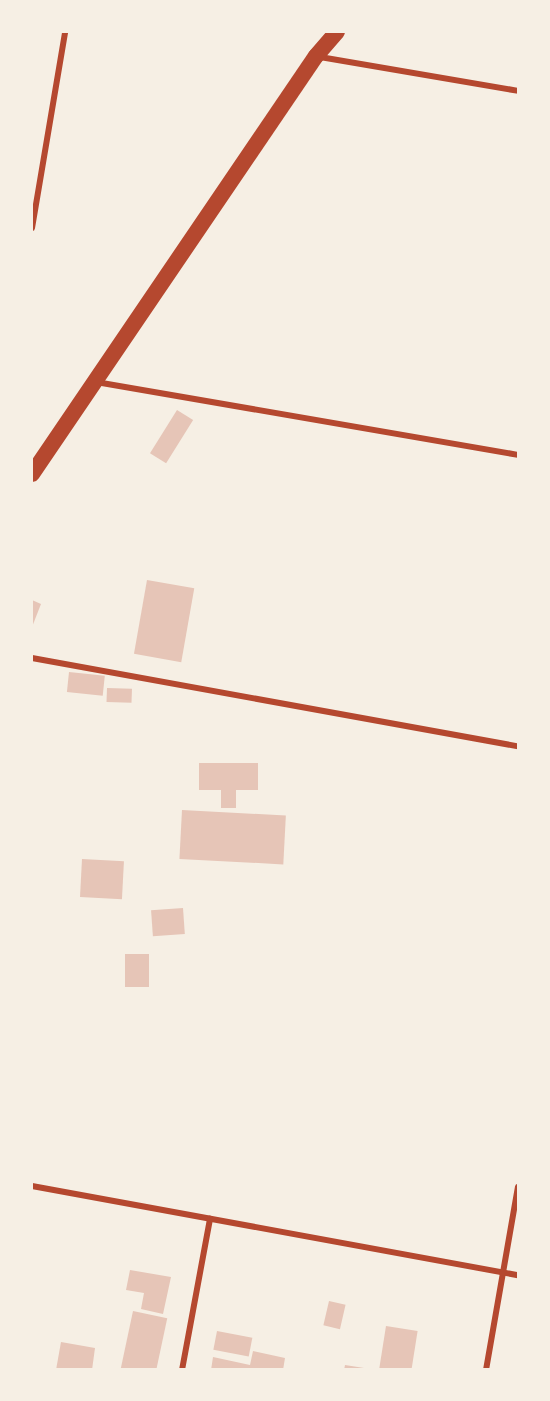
<!DOCTYPE html>
<style>
body{margin:0}
#map{position:relative;width:550px;height:1401px;overflow:hidden;background:#f6efe4;font-family:"IBM Plex Sans",sans-serif}
div>[style]{position:absolute}
.building>*{inset:0;background:#e6c5b7;transform-origin:0 0}
.minor>*{height:6px;margin:-3px;padding:0 3px;transform-origin:3px;border-radius:3px;background:#b5482f}
.trunk>*{height:16px;margin:-8px;padding:0 8px;transform-origin:8px;border-radius:8px;background:#b5482f}
span{translate:-50% -50%;white-space:nowrap;text-align:center;line-height:1.15;-webkit-text-stroke:4.5px #f6efe4;paint-order:stroke}
.frame{position:absolute;inset:0;border:33px solid #f6efe4;pointer-events:none}
</style>
<div id="map">
<div class="building">
<div style="left:177px;top:410px;width:19px;height:51px;rotate:32deg"></div>
<div style="left:147px;top:580px;width:48px;height:75px;rotate:10deg"></div>
<div style="clip-path:polygon(32px 600px,41px 604px,32px 627px)"></div>
<div style="left:69px;top:672px;width:36px;height:20px;rotate:6deg"></div>
<div style="left:107px;top:688px;width:25px;height:14px;rotate:2deg"></div>
<div style="clip-path:polygon(199px 763px,258px 763px,258px 790px,236px 790px,236px 808px,221px 808px,221px 790px,199px 790px)"></div>
<div style="left:182px;top:810px;width:104px;height:49px;rotate:3deg"></div>
<div style="left:82px;top:859px;width:42px;height:38px;rotate:3deg"></div>
<div style="left:183px;top:908px;width:26px;height:32px;rotate:86deg"></div>
<div style="left:125px;top:954px;width:24px;height:33px"></div>
<div style="clip-path:polygon(130px 1270px,171px 1277px,163px 1314px,141px 1309px,144px 1293px,126px 1290px)"></div>
<div style="left:329px;top:1301px;width:17px;height:25px;rotate:13deg"></div>
<div style="left:133px;top:1311px;width:35px;height:60px;rotate:12deg"></div>
<div style="left:386px;top:1326px;width:32px;height:44px;rotate:9deg"></div>
<div style="left:217px;top:1331px;width:36px;height:19px;rotate:11deg"></div>
<div style="clip-path:polygon(61px 1342px,95px 1348px,92px 1370px,56px 1370px)"></div>
<div style="clip-path:polygon(253px 1351px,285px 1358px,283px 1370px,211px 1370px,213px 1357px,250px 1365px)"></div>
<div style="clip-path:polygon(345px 1365px,364px 1368px,364px 1370px,344px 1370px)"></div>
</div>
<div class="minor">
<div style="left:320px;top:57px;width:201px;rotate:9.7deg"></div>
<div style="left:32px;top:228px;width:199px;rotate:-80.4deg"></div>
<div style="left:96px;top:382px;width:428px;rotate:9.8deg"></div>
<div style="left:32px;top:658px;width:494px;rotate:10.3deg"></div>
<div style="left:32px;top:1186px;width:494px;rotate:10.4deg"></div>
<div style="left:182px;top:1370px;width:154px;rotate:-79.5deg"></div>
<div style="left:486px;top:1370px;width:186px;rotate:-80.1deg"></div>
</div>
<div class="trunk">
<div style="left:32px;top:474px;width:505px;rotate:-55.81deg"></div>
<div style="left:316px;top:56px;width:32px;rotate:-49deg"></div>
</div>
<div class="frame"></div>
</div>
